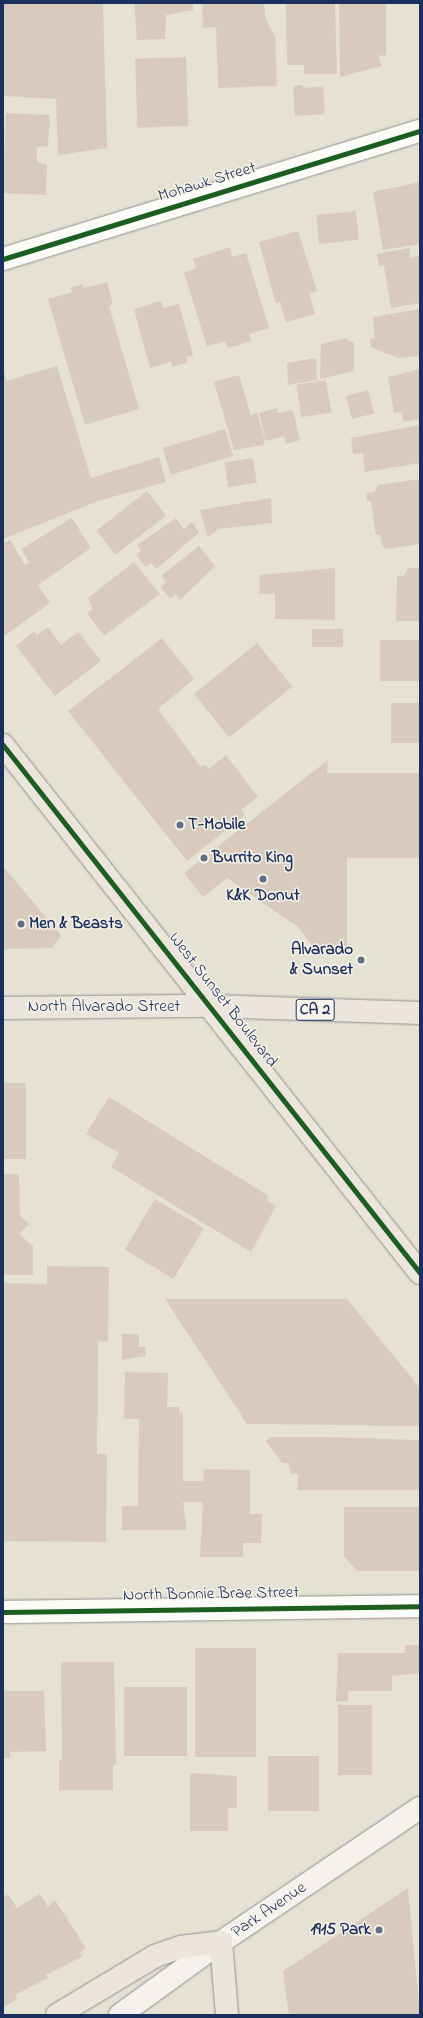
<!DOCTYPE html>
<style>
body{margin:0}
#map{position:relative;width:423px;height:2018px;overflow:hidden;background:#e5e2d3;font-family:"Indie Flower",sans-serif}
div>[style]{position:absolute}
.building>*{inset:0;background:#d8cbbe;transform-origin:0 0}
.roads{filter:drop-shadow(0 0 1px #909292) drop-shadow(0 0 1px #909292)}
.street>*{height:22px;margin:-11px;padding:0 11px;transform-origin:11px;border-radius:11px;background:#fbfbf8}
.secondary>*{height:22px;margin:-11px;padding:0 11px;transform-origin:11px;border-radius:11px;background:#f5f2ed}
.primary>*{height:22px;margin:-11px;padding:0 11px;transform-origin:11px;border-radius:11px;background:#ece5dc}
.cycleway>*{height:5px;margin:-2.5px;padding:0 2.5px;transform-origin:2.5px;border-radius:2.5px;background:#1b5e20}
.dots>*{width:11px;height:11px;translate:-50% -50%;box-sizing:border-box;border:2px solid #f7f3e8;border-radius:50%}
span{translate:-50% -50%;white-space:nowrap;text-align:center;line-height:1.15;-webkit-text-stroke:3px #f7f3e8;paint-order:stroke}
.shield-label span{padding:1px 3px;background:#f7f3e8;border:1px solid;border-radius:3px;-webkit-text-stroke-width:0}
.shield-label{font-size:16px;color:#1b2f5e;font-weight:700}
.street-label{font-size:17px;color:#1b2f5e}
.poi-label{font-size:17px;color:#1b2f5e;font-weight:700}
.left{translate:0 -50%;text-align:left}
.right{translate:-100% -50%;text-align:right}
.frame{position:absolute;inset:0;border:4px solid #1b2f5e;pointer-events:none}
</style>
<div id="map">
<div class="building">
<div style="clip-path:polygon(3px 3px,103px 3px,107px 148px,58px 155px,56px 99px,3px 96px)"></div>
<div style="clip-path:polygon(134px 3px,193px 3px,193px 10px,166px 15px,165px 39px,137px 40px)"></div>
<div style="clip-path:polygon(202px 3px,264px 3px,266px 20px,275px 36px,277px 86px,218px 88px,216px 27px,203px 28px)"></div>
<div style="clip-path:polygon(286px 3px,335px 3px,337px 74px,304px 74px,304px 65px,287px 65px)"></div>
<div style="clip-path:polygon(339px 3px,386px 3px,386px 55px,378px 56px,382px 66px,340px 77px)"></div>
<div style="left:186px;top:57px;width:69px;height:51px;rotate:88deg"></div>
<div style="clip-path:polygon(303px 85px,303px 88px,323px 86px,325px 114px,295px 116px,293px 86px)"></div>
<div style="clip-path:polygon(6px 113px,50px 115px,48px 146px,37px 147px,37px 162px,47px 165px,46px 195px,3px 193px)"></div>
<div style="clip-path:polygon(420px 182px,420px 244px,383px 250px,373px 192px)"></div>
<div style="left:356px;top:211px;width:29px;height:40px;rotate:84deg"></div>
<div style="clip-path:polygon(298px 231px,317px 291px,309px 293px,315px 314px,286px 322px,280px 302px,276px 304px,259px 242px)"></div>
<div style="clip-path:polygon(230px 247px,232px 257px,246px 253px,269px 328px,249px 334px,251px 341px,228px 348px,225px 341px,207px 347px,184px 272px,196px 268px,193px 259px)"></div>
<div style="clip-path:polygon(409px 248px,410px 258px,420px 256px,420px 303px,391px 308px,384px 266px,379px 266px,377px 254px)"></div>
<div style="clip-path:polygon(107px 282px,113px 304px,109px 306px,139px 409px,85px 425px,48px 299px,72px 292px,71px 288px,82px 284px,84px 288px)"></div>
<div style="clip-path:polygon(161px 301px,163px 308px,179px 304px,193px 355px,186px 357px,187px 363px,172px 367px,171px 362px,150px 368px,134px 309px)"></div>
<div style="clip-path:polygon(420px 309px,420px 356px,398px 358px,371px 347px,370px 339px,375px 338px,373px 317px)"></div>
<div style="clip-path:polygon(345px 338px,354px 343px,354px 371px,320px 379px,321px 344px)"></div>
<div style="clip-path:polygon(316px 358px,317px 380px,288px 385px,287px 363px)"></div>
<div style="clip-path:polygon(3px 361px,6px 381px,57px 366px,91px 478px,159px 457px,166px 482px,98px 501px,3px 539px)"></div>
<div style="clip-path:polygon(420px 369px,420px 419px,403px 422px,402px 412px,394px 413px,388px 377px)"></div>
<div style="clip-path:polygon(239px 375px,251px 415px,257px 413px,265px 439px,263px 445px,234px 450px,214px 382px)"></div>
<div style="left:326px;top:380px;width:33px;height:30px;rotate:81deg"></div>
<div style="left:368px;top:390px;width:24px;height:23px;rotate:75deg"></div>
<div style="clip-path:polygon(277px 408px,278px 413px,293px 410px,300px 440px,286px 444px,284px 436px,266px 441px,259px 413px)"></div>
<div style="clip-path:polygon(420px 425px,420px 463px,365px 472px,363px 453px,353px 454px,351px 438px)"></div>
<div style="left:225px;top:429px;width:28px;height:65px;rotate:73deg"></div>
<div style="left:253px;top:458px;width:25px;height:29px;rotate:81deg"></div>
<div style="clip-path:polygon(420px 479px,420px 544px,386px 549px,382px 546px,380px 535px,376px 535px,371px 501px,367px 501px,366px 493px,374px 492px,378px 485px)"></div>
<div style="left:147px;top:491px;width:31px;height:64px;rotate:52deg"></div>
<div style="clip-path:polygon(271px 498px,272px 523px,219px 529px,208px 537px,200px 510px)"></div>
<div style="clip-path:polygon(72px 518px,91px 548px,38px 585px,50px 603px,3px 637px,3px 543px,10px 540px,25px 565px,29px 562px,21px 549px)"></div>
<div style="clip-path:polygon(176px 518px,184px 529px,192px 522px,199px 533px,156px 569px,151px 563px,146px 567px,136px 555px,141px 551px,137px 545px)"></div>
<div style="clip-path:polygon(199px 546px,215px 566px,180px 600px,176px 594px,170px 599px,161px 587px,166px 582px,161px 576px)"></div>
<div style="clip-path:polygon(134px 562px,160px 594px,104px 636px,87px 613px,93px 609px,88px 598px)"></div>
<div style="clip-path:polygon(335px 568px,335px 620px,275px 619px,275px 594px,259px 594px,260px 575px)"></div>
<div style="clip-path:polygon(408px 568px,420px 568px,420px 621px,396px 621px,397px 576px,404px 576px)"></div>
<div style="clip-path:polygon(48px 627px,61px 645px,78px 632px,101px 661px,55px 696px,16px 646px,34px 631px,37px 635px)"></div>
<div style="left:312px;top:629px;width:31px;height:18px"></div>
<div style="clip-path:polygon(162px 638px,194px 679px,158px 709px,201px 767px,205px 764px,209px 769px,226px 755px,258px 797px,241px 810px,245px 815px,187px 861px,68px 711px)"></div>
<div style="left:420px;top:640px;width:41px;height:40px;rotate:90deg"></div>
<div style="left:257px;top:643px;width:56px;height:81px;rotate:51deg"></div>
<div style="left:391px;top:703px;width:29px;height:40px"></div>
<div style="clip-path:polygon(328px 760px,327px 773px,420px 773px,420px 858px,347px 858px,347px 950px,321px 951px,316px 951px,298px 927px,227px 878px,203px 897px,184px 873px)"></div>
<div style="clip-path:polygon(3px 866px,61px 935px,52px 948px,3px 949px)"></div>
<div style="left:26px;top:1083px;width:76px;height:23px;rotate:90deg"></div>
<div style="clip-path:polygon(109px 1097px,269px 1196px,267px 1200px,276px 1206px,251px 1252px,111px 1167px,119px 1153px,86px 1134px)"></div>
<div style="clip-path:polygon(3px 1174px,19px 1174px,20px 1216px,29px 1224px,19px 1234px,33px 1246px,33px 1275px,3px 1275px)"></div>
<div style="left:155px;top:1199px;width:57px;height:59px;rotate:31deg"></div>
<div style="clip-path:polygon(47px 1266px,109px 1267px,108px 1342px,98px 1341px,97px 1454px,107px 1454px,106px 1542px,3px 1541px,3px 1283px,47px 1284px)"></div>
<div style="clip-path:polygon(165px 1299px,347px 1299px,420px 1388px,420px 1426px,247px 1424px)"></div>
<div style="clip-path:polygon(122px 1334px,139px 1334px,139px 1347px,146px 1347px,146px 1356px,122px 1360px)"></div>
<div style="clip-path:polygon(125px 1372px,168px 1373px,167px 1407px,179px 1407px,180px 1413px,183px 1412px,183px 1481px,203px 1481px,204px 1469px,250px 1470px,250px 1514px,262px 1514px,261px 1543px,243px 1543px,243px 1557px,200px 1557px,203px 1502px,183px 1502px,187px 1530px,122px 1530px,122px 1506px,138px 1506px,139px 1419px,124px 1419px)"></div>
<div style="clip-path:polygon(327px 1437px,420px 1440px,420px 1490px,297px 1490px,298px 1474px,291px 1474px,288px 1463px,282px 1463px,266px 1441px,270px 1437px)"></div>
<div style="clip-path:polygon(344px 1507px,420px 1507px,420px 1571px,357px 1571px,344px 1556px)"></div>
<div style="clip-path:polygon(405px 1645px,420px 1645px,420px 1673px,392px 1676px,392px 1691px,348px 1691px,348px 1702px,336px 1701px,338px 1653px,405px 1653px)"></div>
<div style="left:195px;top:1648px;width:61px;height:109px"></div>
<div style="clip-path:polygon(61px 1662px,114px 1662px,116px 1765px,113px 1765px,113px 1790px,59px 1790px,59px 1760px,62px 1760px)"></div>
<div style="left:124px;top:1687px;width:63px;height:69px"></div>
<div style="clip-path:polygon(3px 1691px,44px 1691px,46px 1751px,10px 1752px,10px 1758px,3px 1758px)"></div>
<div style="left:372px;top:1705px;width:70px;height:34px;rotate:90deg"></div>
<div style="left:268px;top:1756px;width:51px;height:55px"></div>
<div style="clip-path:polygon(190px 1773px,237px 1776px,237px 1808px,228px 1808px,228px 1831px,190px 1831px)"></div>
<div style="clip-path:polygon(408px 1888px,420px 2015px,289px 2015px,283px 1971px)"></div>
<div style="clip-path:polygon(8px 1894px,17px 1908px,40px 1894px,48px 1907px,55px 1900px,86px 1948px,80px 1952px,83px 1956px,46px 1975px,48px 1978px,15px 1995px,17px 1999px,3px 2008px,3px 1898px)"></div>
</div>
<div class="roads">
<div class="street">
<div style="left:3px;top:259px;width:436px;rotate:-17.1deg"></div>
<div style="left:3px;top:1612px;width:417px;rotate:-0.8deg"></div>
</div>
<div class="secondary">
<div style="left:120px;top:2015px;width:125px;rotate:-35.9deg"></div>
<div style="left:221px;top:1942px;width:240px;rotate:-34deg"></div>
</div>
<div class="primary">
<div style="left:3px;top:745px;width:673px;rotate:51.7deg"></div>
<div style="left:3px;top:1008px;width:207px;rotate:-0.6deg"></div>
<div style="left:210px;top:1006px;width:210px;rotate:1.9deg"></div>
<div style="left:57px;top:2015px;width:114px;rotate:-31deg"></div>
<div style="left:155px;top:1956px;width:28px;rotate:-19deg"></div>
<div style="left:181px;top:1947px;width:40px;rotate:-7.1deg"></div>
<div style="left:221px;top:1942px;width:73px;rotate:85.3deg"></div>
</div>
</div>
<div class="cycleway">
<div style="left:3px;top:259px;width:436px;rotate:-17.1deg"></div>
<div style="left:3px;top:745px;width:673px;rotate:51.7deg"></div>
<div style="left:3px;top:1612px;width:417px;rotate:-0.8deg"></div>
</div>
<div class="dots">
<div style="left:180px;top:825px;background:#626e87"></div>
<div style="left:204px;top:858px;background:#626e87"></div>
<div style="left:263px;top:879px;background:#626e87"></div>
<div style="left:21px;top:924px;background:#626e87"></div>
<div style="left:361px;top:960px;background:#626e87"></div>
<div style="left:379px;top:1930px;background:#626e87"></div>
</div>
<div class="shield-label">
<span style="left:315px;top:1010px">CA 2</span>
</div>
<div class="street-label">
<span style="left:207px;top:182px;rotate:-17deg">Mohawk Street</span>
<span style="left:223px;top:1000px;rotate:52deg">West Sunset Boulevard</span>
<span style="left:104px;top:1007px">North Alvarado Street</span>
<span style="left:211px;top:1594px;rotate:-1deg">North Bonnie Brae Street</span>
<span style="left:269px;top:1910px;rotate:-34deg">Park Avenue</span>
</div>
<div class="poi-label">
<span class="left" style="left:188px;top:825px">T-Mobile</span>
<span class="left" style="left:212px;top:858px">Burrito King</span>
<span style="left:263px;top:896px">K&amp;K Donut</span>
<span class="left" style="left:29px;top:924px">Men &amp; Beasts</span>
<span class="right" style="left:353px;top:960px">Alvarado<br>&amp; Sunset</span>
<span class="right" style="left:371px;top:1930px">1915 Park</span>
</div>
<div class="frame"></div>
</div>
